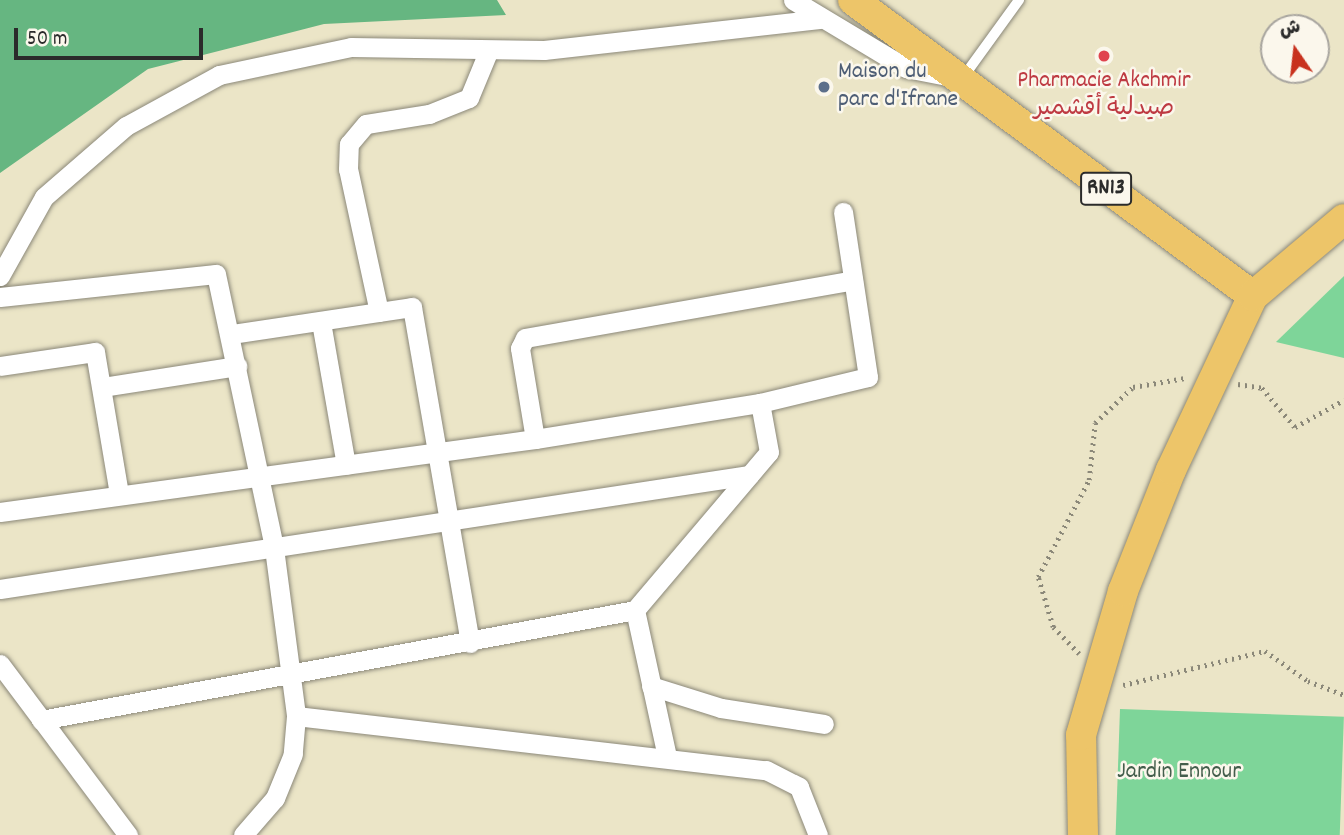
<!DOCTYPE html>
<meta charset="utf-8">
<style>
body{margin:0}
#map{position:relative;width:1344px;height:835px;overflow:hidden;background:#ebe5c7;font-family:Dekko,"Playpen Sans Arabic",sans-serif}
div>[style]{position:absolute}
.green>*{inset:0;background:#7ed599;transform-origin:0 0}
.forest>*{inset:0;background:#66b681}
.path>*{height:4.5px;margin-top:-2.25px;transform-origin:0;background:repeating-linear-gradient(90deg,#8b8879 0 2px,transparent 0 7px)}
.roads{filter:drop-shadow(0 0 2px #8b8879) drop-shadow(0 0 2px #8b8879)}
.lane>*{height:10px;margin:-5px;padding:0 5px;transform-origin:5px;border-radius:5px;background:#fff}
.street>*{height:19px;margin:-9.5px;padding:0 9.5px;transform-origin:9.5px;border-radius:9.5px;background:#fff}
.primary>*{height:30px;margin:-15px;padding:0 15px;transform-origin:15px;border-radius:15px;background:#edc569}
.dots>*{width:19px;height:19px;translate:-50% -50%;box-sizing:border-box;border:4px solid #fbf7ec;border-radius:50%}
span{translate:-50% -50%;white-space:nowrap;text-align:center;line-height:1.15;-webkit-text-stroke:5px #fbf7ec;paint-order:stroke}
.shield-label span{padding:2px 5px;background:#fbf7ec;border:2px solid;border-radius:5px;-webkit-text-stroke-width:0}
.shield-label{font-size:23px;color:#2b2b2b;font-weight:700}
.service-label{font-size:24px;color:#4e5e75}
.left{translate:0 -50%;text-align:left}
.health-label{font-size:24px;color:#be3a42}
.park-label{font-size:24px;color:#445e4c}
.north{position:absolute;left:1260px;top:14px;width:70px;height:70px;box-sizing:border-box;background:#fbf7ec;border:2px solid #a8a59f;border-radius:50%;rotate:346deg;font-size:19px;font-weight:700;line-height:28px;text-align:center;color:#2b2b2b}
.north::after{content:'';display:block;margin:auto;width:24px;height:32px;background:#c8321e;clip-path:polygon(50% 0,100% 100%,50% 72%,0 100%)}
.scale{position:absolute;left:14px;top:28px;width:189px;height:32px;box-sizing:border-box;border:4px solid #2b2b2b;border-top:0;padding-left:9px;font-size:21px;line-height:24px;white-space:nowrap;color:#2b2b2b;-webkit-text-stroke:5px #fbf7ec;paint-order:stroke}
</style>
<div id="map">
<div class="green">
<div style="clip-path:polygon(1344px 276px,1344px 358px,1276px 342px)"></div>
<div style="left:1120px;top:709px;width:224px;height:126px;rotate:2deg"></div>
</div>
<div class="forest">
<div style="clip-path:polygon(0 0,497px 0,506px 15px,324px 24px,148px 69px,0 173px)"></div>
</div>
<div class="path">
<div style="left:1238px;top:384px;width:24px;rotate:9deg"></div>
<div style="left:1262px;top:388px;width:51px;rotate:49.8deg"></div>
<div style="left:1295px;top:427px;width:56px;rotate:-28.9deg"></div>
<div style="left:1079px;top:654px;width:37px;rotate:-134deg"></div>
<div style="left:1053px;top:627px;width:52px;rotate:-106.7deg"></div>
<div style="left:1038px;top:577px;width:110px;rotate:-62.3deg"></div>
<div style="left:1089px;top:480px;width:57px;rotate:-84deg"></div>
<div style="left:1095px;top:423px;width:52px;rotate:-43.5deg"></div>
<div style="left:1133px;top:387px;width:53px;rotate:-9.8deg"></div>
<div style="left:1123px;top:685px;width:146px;rotate:-13.5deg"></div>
<div style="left:1265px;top:651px;width:52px;rotate:34.9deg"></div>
<div style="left:1308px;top:681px;width:39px;rotate:21deg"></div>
</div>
<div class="roads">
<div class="lane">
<div style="left:964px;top:76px;width:94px;rotate:-54.1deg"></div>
</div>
<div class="street">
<div style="left:793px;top:0;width:132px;rotate:31deg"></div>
<div style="left:906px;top:68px;width:52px;rotate:11.1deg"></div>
<div style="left:0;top:276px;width:90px;rotate:-60.9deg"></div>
<div style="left:44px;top:197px;width:108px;rotate:-40.9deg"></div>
<div style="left:126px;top:126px;width:106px;rotate:-28.7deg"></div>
<div style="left:219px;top:75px;width:135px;rotate:-12deg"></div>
<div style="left:351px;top:47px;width:193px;rotate:0.9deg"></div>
<div style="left:544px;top:50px;width:279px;rotate:-6.4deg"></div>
<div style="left:0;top:297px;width:217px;rotate:-6.1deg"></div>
<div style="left:216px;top:274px;width:280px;rotate:78deg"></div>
<div style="left:274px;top:548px;width:169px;rotate:82.5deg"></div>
<div style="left:296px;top:716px;width:38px;rotate:95deg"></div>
<div style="left:293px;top:754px;width:48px;rotate:112.2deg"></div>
<div style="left:275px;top:798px;width:49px;rotate:130.9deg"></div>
<div style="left:379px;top:312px;width:146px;rotate:-102.2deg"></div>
<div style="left:348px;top:169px;width:25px;rotate:-88deg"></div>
<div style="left:349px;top:144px;width:26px;rotate:-50deg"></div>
<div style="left:366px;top:124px;width:64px;rotate:-9deg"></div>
<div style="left:429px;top:114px;width:43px;rotate:-21.8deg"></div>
<div style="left:469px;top:98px;width:50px;rotate:-67.6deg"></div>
<div style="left:321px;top:322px;width:145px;rotate:80.1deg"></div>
<div style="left:232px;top:334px;width:182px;rotate:-8.5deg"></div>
<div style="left:412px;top:307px;width:341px;rotate:80.2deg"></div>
<div style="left:0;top:366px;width:96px;rotate:-8.4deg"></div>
<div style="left:95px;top:352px;width:144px;rotate:80.4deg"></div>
<div style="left:103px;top:387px;width:136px;rotate:-8.9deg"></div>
<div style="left:535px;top:439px;width:92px;rotate:-99.4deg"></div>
<div style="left:520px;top:348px;width:11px;rotate:-63deg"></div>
<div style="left:525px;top:338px;width:333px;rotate:-10deg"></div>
<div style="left:0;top:512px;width:540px;rotate:-7.77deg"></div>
<div style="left:535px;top:439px;width:228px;rotate:-9.1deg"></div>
<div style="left:760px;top:403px;width:111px;rotate:-13.5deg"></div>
<div style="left:868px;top:377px;width:167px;rotate:-98.6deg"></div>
<div style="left:0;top:589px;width:758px;rotate:-8.65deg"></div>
<div style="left:635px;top:610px;width:150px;rotate:77.7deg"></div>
<div style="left:0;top:664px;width:214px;rotate:53.2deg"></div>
<div style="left:651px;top:686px;width:73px;rotate:17.4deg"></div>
<div style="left:721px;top:708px;width:104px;rotate:8.8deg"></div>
<div style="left:296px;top:716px;width:473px;rotate:6.6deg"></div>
<div style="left:766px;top:770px;width:37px;rotate:27deg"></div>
<div style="left:799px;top:787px;width:52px;rotate:68.4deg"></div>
<div style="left:41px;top:720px;width:604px;rotate:-10.49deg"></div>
<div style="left:635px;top:610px;width:207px;rotate:-49.7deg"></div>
<div style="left:769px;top:452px;width:50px;rotate:-100.4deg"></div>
</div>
<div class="primary">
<div style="left:853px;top:0;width:498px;rotate:36.5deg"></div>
<div style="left:1083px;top:835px;width:100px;rotate:-91.1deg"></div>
<div style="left:1081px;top:735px;width:150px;rotate:-73.7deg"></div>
<div style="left:1123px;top:591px;width:130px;rotate:-68.4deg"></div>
<div style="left:1171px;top:470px;width:192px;rotate:-64.8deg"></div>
<div style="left:1253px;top:296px;width:119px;rotate:-40.2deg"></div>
</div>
</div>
<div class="dots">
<div style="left:1104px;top:56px;background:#e0444e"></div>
<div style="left:824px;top:87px;background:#5c6f8a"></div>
</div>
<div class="shield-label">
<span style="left:1106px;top:189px">RN13</span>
</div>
<div class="service-label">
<span class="left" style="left:838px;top:87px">Maison du<br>parc d'Ifrane</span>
</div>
<div class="health-label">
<span style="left:1104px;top:96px">Pharmacie Akchmir<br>صيدلية أقشمير</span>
</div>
<div class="park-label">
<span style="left:1179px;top:773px">Jardin Ennour</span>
</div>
<div class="north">ش</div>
<div class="scale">50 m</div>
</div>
